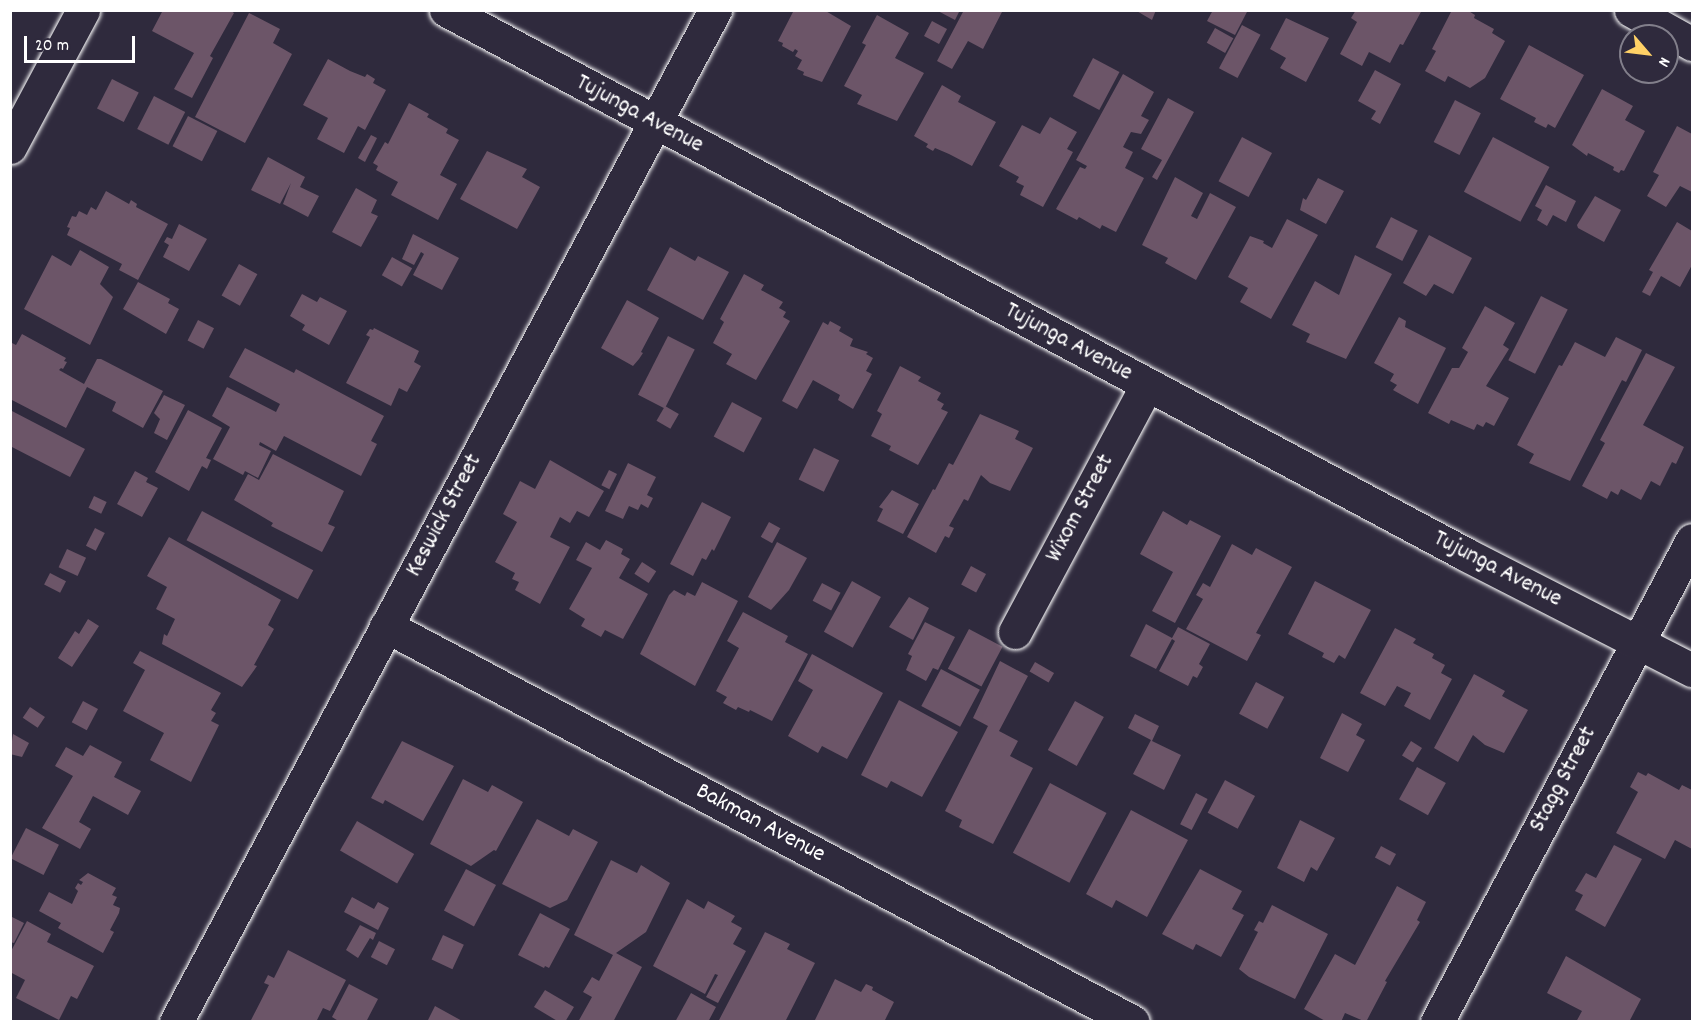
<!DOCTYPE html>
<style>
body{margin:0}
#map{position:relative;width:1703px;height:1032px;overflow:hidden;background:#2f2a3d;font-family:Dekko,sans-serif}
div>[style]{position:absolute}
.building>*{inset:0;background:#6c5568;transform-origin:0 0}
.roads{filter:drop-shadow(0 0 2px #fff) drop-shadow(0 0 2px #fff)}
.minor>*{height:33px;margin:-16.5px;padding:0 16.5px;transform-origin:16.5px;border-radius:16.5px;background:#2f2a3d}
.tertiary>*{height:33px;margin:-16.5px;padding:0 16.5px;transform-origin:16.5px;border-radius:16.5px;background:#2f2a3d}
span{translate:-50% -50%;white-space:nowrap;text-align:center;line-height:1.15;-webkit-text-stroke:4.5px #2f2a3d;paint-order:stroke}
.street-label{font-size:24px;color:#fff}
.frame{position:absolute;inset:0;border:12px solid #fff;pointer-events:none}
.north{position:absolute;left:1619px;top:24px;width:60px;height:60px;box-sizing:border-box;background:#2f2a3d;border:2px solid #827f8b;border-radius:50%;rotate:118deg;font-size:16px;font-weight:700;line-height:24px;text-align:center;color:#fff}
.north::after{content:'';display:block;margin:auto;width:21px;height:27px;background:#ffd166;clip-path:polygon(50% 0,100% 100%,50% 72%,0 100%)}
.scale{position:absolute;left:24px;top:36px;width:111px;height:27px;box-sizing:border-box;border:3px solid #fff;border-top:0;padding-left:8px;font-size:18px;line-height:21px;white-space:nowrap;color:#fff;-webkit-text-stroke:4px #2f2a3d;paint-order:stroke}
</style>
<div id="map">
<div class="building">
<div style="clip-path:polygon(163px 10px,230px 10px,234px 13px,210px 56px,213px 58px,192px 98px,174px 89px,194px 53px,152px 31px)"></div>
<div style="clip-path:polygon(794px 10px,824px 10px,851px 26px,822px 82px,803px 75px,804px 72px,797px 69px,802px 60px,795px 56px,798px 51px,795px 49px,793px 52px,782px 46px,783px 43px,778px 41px)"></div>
<div style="clip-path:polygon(936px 10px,960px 10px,955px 20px)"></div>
<div style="clip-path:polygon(964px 10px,1003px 10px,983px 49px,968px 41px,952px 69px,937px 61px)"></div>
<div style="clip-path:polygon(1135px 10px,1156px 10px,1152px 20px)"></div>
<div style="clip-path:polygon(1213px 10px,1248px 10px,1235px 35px,1207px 21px)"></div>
<div style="clip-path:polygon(1356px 10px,1422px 10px,1403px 45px,1400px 44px,1390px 63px,1369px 52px,1362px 66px,1340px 54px,1357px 22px,1351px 18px)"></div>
<div style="clip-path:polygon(1452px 10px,1467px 10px,1475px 15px,1474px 18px,1494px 29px,1492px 33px,1505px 41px,1485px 78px,1470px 88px,1448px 76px,1445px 82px,1425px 71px,1436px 51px,1432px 49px)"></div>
<div style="clip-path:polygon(249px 13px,280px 29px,273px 43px,292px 54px,245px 143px,195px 117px)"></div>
<div style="clip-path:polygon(877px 15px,909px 33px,895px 58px,924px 73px,897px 121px,857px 104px,862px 95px,844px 86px,866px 45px,862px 43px)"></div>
<div style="clip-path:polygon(1286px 18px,1329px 38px,1306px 82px,1280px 68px,1286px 58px,1270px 49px)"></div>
<div style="left:932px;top:21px;width:17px;height:17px;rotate:28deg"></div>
<div style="left:1242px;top:25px;width:21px;height:49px;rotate:28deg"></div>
<div style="left:1215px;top:28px;width:21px;height:17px;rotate:29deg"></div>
<div style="clip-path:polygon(1529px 45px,1584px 75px,1555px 128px,1548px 124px,1546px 128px,1534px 122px,1536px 118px,1500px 99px)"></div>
<div style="left:1093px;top:58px;width:30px;height:43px;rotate:28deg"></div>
<div style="clip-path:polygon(328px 59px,350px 71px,365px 77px,367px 74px,375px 79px,373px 83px,386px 90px,365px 130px,358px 126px,344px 153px,317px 139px,328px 118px,303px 105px)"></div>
<div style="clip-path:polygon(1375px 70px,1401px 84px,1380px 124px,1371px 119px,1376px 111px,1358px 101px)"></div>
<div style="clip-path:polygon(1123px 74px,1154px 92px,1141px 116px,1149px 120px,1141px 134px,1131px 132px,1123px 147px,1133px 152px,1125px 168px,1144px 178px,1116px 232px,1102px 225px,1100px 229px,1079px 217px,1077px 220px,1056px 209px,1080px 167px,1085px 169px,1087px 166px,1076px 160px)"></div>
<div style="left:112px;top:79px;width:30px;height:33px;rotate:27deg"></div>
<div style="clip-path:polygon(942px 85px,961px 96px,958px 102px,996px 122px,972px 166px,949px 154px,935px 148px,933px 151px,926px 147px,928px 144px,914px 136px)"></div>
<div style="clip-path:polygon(1602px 89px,1633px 106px,1625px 120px,1645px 131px,1624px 171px,1621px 170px,1619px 173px,1613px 170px,1614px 167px,1588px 153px,1587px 156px,1572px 145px)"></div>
<div style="left:154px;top:96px;width:35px;height:37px;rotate:27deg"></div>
<div style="clip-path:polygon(1168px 98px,1194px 112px,1157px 180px,1152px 177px,1162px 160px,1141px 149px)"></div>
<div style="left:1455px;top:100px;width:29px;height:47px;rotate:27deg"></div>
<div style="clip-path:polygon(409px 103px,429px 114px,427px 117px,448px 129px,446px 133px,459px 140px,440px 175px,457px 184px,438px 220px,391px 195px,398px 182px,376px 170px,378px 166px,373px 163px,385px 142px,388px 144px)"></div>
<div style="left:188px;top:116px;width:33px;height:34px;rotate:27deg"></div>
<div style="clip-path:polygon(1050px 117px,1077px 132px,1067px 149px,1073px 152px,1043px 207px,1020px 195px,1024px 186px,1016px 182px,1019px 177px,999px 166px,1022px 125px,1040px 134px)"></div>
<div style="clip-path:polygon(1677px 126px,1692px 134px,1692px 192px,1680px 186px,1666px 207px,1647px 196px,1659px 175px,1653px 172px)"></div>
<div style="clip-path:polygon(371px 135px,377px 138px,365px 162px,358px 158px)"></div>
<div style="left:1242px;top:137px;width:34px;height:50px;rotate:28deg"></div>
<div style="left:1493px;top:137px;width:64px;height:62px;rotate:28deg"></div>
<div style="clip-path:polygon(487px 151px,527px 169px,522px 177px,540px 187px,517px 229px,460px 199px)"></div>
<div style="clip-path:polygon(268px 157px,305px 177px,300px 187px,319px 196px,308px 217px,283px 204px,291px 183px,280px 204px,251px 190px)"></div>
<div style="clip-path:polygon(1175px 177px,1203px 193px,1191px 216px,1197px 219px,1210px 193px,1236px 207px,1196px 280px,1165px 263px,1168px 258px,1142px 245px)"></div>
<div style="clip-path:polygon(1318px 178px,1344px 191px,1326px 224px,1300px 210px,1303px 198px,1306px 200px)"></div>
<div style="clip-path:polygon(1546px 185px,1576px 201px,1566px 222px,1553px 215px,1547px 226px,1537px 220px,1542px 210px,1535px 206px)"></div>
<div style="clip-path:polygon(356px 188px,377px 200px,371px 213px,378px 216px,361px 247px,332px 232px)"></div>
<div style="clip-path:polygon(106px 191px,129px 204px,131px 200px,137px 204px,136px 207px,168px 224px,138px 280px,119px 270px,122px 264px,67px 235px,70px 228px,67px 227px,72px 216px,76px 217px,79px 211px,87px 215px,91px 207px,96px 210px)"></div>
<div style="clip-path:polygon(1595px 196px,1621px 210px,1604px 242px,1578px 228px,1577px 225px)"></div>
<div style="left:1391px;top:217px;width:30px;height:34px;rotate:27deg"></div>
<div style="clip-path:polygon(1287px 219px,1318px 235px,1271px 319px,1240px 302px,1248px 288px,1228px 277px,1250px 236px,1264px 241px,1263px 243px,1272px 248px)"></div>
<div style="clip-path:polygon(1677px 222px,1692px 231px,1692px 265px,1680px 287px,1661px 276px,1650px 296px,1642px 292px,1653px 272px,1649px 270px)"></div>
<div style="clip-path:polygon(179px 224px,207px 239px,189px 271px,163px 257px,169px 245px,164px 242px,167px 237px,172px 239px)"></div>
<div style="clip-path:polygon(413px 234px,459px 258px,442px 290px,413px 275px,424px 254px,421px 252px,414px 265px,402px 259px)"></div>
<div style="clip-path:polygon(1429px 235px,1472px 258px,1453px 294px,1434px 284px,1426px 296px,1403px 283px)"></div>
<div style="clip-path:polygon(670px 247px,695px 261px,698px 256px,729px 272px,703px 320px,647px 290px)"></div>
<div style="clip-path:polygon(80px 250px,109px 267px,100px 284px,113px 297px,90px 345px,24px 309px,52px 255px,71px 266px)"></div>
<div style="clip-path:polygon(1355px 255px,1392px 274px,1346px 359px,1306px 342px,1310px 334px,1292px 325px,1315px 281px,1339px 295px)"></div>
<div style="left:392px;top:257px;width:23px;height:21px;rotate:29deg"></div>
<div style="left:239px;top:264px;width:21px;height:36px;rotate:29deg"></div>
<div style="clip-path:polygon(744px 274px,764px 285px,761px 290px,783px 302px,779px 308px,786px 312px,783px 317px,790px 321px,756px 380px,726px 364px,732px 354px,713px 343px,724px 322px,720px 319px)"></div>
<div style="clip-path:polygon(138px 282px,170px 299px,168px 303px,179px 309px,166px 334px,123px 309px)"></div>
<div style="clip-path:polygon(302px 294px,317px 302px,320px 297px,347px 311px,329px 345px,302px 330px,305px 325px,290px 316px)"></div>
<div style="left:1541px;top:296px;width:30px;height:72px;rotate:27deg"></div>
<div style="clip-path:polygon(627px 300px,659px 318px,641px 352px,643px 353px,639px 359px,633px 366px,601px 348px)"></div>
<div style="clip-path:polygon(1485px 306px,1515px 323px,1503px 345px,1509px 349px,1486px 386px,1509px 398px,1494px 426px,1486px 422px,1483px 427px,1477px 424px,1474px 430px,1451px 420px,1449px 424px,1428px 413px,1452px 368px,1459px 368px,1468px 352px,1462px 348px)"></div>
<div style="clip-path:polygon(1399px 317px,1406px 321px,1405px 327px,1446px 348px,1418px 404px,1393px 390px,1397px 385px,1390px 381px,1394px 374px,1374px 363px)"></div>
<div style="left:198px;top:320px;width:18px;height:23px;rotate:27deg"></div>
<div style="clip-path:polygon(830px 321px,841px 327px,839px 331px,853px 339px,850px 346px,868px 352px,866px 354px,873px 358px,866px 371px,872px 374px,853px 409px,838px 400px,840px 395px,813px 380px,797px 409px,782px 401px,823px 322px,828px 325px)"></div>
<div style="clip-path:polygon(374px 328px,419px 351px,414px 362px,421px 366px,407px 392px,399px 388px,391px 406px,346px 383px,370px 337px,366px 335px,370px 329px,373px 330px)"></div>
<div style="clip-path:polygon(22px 334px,66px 358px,64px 361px,67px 362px,63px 369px,61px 368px,59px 370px,84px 384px,97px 359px,101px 359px,163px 391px,143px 428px,112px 411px,116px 402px,87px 387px,66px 428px,10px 399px,10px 342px,16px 345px)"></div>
<div style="left:668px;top:336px;width:30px;height:66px;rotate:27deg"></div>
<div style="clip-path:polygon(1616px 337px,1642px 350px,1626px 382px,1622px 380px,1570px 481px,1529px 463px,1534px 454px,1517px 445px,1559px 365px,1562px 366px,1575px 342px,1605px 357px)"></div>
<div style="clip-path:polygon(245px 348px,294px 373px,296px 369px,384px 416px,371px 441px,377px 444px,361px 476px,284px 436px,276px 451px,260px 442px,259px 445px,271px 451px,258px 478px,245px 471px,243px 475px,213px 459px,230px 427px,212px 416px,227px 387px,276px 412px,280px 404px,229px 377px)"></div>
<div style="clip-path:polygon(1646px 353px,1675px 367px,1643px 425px,1684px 447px,1676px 464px,1672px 462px,1660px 486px,1651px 481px,1641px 500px,1621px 489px,1618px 495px,1611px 491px,1607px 499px,1582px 486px,1605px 443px,1600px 440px)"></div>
<div style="clip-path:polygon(900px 366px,921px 377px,918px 381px,941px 393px,937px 400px,944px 404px,941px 409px,948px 412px,918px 465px,889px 450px,891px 446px,871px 436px,882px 414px,877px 411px)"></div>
<div style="clip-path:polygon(164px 395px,185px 405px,167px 440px,154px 433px,160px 419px,154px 413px)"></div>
<div style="left:732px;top:402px;width:34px;height:39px;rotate:28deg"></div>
<div style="left:665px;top:406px;width:16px;height:17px;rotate:30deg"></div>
<div style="clip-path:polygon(10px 410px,85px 449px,70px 477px,10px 446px)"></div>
<div style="clip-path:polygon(188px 410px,222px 428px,206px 458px,211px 460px,207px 469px,202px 466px,189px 491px,155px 472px)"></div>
<div style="clip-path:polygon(980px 414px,1019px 431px,1015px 439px,1033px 448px,1010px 491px,990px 483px,981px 475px,968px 501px,964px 499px,949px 526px,954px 528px,949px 538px,945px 536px,936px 553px,907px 537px,933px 489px,935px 490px,949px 463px,953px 465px)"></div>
<div style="left:814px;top:448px;width:28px;height:35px;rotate:26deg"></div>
<div style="clip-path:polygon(273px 454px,344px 491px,328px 524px,335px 527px,322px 552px,271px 526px,273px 523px,234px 500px,248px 474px,259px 480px)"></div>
<div style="clip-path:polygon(550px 460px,604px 491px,589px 517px,577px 511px,570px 523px,560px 517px,550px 537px,570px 547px,540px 604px,515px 590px,519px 582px,512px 579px,515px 573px,495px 562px,517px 522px,503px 514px,520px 481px,535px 489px)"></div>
<div style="clip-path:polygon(628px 463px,656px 477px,647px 495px,653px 498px,648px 508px,641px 504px,638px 510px,629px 506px,623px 519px,605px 511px)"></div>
<div style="left:609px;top:470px;width:9px;height:17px;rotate:27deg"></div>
<div style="clip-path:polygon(135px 471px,148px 478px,146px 482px,158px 488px,142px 517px,117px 504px)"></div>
<div style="clip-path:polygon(892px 490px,919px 504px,903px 534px,877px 521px,883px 509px,879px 507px)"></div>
<div style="left:94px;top:496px;width:14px;height:13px;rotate:25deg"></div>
<div style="clip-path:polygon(702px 502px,731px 517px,714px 551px,712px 549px,706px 560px,702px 558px,693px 576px,670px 564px)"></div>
<div style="left:202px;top:511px;width:126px;height:33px;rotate:28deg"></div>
<div style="clip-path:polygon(1163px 511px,1187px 525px,1190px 520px,1221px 536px,1175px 623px,1152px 611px,1173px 572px,1140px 554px)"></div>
<div style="left:769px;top:522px;width:13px;height:17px;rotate:29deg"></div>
<div style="left:95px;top:528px;width:11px;height:20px;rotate:27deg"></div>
<div style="clip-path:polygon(169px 537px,281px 600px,268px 625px,274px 629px,254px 665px,257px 666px,242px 687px,162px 644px,164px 634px,167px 636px,175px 619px,156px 609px,167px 587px,147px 576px)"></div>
<div style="clip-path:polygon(606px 540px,623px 549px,621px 554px,630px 559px,619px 578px,648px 594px,623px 639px,605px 630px,601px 637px,581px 626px,585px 619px,569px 609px,592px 568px,576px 560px,586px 542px,600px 550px)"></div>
<div style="clip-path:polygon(777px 542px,807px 558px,789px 590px,771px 610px,748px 597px)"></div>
<div style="clip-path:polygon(1232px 544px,1252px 555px,1256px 548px,1292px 567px,1256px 633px,1261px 635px,1247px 661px,1186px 629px,1203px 599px,1196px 595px,1203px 583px,1210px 587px)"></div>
<div style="left:67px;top:549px;width:21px;height:20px;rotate:25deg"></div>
<div style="left:642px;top:562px;width:17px;height:14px;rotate:33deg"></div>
<div style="left:971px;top:566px;width:17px;height:21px;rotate:28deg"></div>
<div style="left:50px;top:573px;width:18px;height:13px;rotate:27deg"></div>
<div style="left:852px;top:581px;width:33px;height:58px;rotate:29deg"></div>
<div style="clip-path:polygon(1315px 581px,1371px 610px,1345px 659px,1339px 655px,1334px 663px,1322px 657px,1324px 653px,1288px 634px)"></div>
<div style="clip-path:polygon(702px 582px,738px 601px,695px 686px,640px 654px,669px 595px,674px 590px,685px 596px,687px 592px,695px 596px)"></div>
<div style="left:822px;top:583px;width:21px;height:20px;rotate:28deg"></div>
<div style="clip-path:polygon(909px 597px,929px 608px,913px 640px,889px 627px)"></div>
<div style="clip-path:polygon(743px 612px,788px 636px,785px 642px,808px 654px,772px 721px,750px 710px,749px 712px,738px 707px,736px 710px,723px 703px,727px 697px,716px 691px,739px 648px,727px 641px)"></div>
<div style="clip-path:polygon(88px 619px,99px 626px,72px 667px,58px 658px,75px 631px,79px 634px)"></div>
<div style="clip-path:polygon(925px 622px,955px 637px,938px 670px,933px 668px,926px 681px,906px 670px,912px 656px,908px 654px)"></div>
<div style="clip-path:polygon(1146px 624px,1172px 638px,1178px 627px,1210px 644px,1199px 664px,1203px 667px,1197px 678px,1193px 676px,1188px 686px,1159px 671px,1175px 641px,1172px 639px,1156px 669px,1130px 656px)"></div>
<div style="clip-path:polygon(1395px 628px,1416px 639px,1413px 643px,1434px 654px,1432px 658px,1445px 665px,1441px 673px,1452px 679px,1430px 720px,1404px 706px,1411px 693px,1397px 686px,1385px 706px,1360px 693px)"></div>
<div style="left:969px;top:629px;width:38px;height:45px;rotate:28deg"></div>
<div style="clip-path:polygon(140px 651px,221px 693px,211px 710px,216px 713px,211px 721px,219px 725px,191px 782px,150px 760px,164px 733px,123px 711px,145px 670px,133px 663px)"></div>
<div style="clip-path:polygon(812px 654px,883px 693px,847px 759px,822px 746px,818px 753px,788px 736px,813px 690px,798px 681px)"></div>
<div style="clip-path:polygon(1000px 661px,1028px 676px,999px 731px,1018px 741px,1010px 756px,1033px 768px,993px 844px,959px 827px,962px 820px,945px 811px,988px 726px,973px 718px)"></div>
<div style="left:1035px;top:662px;width:22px;height:11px;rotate:30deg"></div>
<div style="left:941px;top:669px;width:44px;height:42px;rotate:28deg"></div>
<div style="clip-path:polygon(1474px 674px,1505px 691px,1502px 696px,1528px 710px,1504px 753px,1485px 745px,1473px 735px,1458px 762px,1434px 748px)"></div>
<div style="left:1256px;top:682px;width:32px;height:36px;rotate:28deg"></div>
<div style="clip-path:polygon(899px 700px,958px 732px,922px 797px,891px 781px,887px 788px,861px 775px)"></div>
<div style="left:83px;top:701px;width:17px;height:24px;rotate:28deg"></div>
<div style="left:1075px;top:701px;width:33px;height:56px;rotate:29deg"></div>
<div style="left:30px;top:707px;width:18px;height:13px;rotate:34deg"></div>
<div style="clip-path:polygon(1342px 713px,1362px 724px,1356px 735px,1365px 740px,1348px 772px,1320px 758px)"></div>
<div style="clip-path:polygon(1135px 714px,1159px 726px,1152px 741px,1181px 755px,1164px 790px,1133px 774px,1151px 740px,1128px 728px)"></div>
<div style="clip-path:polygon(13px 734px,29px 743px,22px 757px,10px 754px)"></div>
<div style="clip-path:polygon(402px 741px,454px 766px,423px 821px,385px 800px,383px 804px,371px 798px)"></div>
<div style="left:1411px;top:741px;width:13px;height:17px;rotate:32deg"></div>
<div style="clip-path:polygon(90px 745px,122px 762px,114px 777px,141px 791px,128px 815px,93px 796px,79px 822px,91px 829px,80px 849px,42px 828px,73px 776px,55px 766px,66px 747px,83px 756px)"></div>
<div style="left:1417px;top:767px;width:33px;height:37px;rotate:29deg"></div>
<div style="clip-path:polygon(1638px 772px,1646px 776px,1648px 773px,1679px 790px,1682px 785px,1692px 790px,1692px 849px,1675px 840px,1665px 859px,1616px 833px,1638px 792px,1630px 787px)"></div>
<div style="clip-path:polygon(463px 779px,488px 792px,492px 785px,523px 802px,496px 851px,494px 850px,471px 866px,430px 844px)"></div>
<div style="left:1225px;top:780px;width:34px;height:37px;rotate:28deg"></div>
<div style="left:1050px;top:783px;width:64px;height:79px;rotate:28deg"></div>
<div style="left:1196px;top:793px;width:13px;height:35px;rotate:27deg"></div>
<div style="clip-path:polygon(1131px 810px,1188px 840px,1147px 917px,1116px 900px,1112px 908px,1086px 894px)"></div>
<div style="clip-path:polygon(537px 819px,569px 836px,573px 829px,598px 842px,567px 900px,550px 908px,502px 884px)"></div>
<div style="clip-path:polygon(1300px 820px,1335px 838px,1317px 871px,1311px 867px,1304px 882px,1277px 868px)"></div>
<div style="left:357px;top:821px;width:66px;height:34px;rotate:30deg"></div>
<div style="left:26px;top:828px;width:37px;height:34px;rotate:27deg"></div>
<div style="clip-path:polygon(1614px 845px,1642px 859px,1605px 927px,1575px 910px,1583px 895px,1575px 891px,1586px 873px,1596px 878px)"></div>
<div style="left:1381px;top:846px;width:17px;height:13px;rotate:28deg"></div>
<div style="clip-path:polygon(611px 860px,637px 873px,641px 865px,670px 883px,646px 932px,616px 953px,642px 967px,613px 1022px,578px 1022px,592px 997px,583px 992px,592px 977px,599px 981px,613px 955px,574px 935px)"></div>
<div style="left:466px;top:869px;width:34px;height:47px;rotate:28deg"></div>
<div style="clip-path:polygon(1200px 869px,1242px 891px,1232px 909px,1244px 915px,1221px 957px,1196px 944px,1193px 950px,1162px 934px)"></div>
<div style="clip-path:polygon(88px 873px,116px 888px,112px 895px,117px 897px,113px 905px,120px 908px,119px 913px,110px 930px,114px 932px,103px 953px,58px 928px,61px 923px,39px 911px,49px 892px,72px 904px,78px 891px,75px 888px,78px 883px,81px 885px,83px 882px,79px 880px)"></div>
<div style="clip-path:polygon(1397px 886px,1426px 902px,1417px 920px,1420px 922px,1385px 981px,1387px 982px,1366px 1022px,1345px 1013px,1341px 1022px,1327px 1022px,1304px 1009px,1335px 954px,1355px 965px)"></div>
<div style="clip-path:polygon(352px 897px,374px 909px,378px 902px,389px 908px,378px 930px,344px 912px)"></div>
<div style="clip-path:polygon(687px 899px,704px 909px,708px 901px,735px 916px,731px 922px,742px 928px,733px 944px,746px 951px,718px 1003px,706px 997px,718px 975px,715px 974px,705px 994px,653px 966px)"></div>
<div style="clip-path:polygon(1272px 905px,1328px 934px,1295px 999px,1249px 977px,1239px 969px,1258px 932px,1254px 930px,1259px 921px,1263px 923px)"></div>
<div style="clip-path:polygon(540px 913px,570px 929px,549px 968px,545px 966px,544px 968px,518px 955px)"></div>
<div style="clip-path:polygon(10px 916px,24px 923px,14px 943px,10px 942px)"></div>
<div style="clip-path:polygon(27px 921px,51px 934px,47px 942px,94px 966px,77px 999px,71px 996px,59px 1020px,16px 998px,25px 980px,10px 972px,10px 953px)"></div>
<div style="clip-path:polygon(360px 925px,376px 933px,373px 940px,370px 938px,358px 958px,346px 950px)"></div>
<div style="clip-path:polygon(765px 932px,790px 944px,787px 949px,815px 963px,785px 1022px,718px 1022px)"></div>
<div style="left:443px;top:935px;width:23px;height:27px;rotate:25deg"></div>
<div style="left:379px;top:941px;width:18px;height:18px;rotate:27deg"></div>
<div style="clip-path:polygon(288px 950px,346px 980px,330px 1011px,323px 1008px,316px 1022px,250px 1022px,269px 985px,264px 983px,268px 975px,274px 978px)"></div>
<div style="clip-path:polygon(1566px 956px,1641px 999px,1629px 1022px,1576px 1022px,1582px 1011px,1547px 993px)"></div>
<div style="clip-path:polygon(835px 979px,861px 992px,866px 984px,873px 987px,872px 990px,894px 1002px,884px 1022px,814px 1022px)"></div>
<div style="clip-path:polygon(349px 984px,378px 999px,366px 1022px,340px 1022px,332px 1017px)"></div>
<div style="clip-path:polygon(545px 990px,574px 1007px,565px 1022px,559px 1022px,534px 1007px)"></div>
<div style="clip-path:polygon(691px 993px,716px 1007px,708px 1022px,675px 1022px)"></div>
<div style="clip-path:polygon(435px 1006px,464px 1022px,427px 1022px)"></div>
</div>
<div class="roads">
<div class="minor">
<div style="left:1631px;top:10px;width:70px;rotate:29.1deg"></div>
<div style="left:10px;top:147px;width:155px;rotate:-61.9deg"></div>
<div style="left:386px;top:626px;width:845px;rotate:27.93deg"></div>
<div style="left:1015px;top:632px;width:280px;rotate:-61.9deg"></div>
<div style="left:176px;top:1022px;width:1147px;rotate:-61.96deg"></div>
<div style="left:1437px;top:1022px;width:545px;rotate:-62.12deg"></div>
</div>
<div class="tertiary">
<div style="left:446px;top:10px;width:1157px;rotate:28.09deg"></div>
<div style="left:1467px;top:555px;width:253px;rotate:27.1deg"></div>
</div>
</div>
<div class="street-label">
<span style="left:639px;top:115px;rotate:28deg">Tujunga Avenue</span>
<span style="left:1068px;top:343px;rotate:28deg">Tujunga Avenue</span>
<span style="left:1081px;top:509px;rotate:-62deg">Wixom Street</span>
<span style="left:445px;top:516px;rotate:-62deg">Keswick Street</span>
<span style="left:1497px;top:570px;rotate:27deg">Tujunga Avenue</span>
<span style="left:1564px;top:780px;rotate:-62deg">Stagg Street</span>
<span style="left:760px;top:824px;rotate:28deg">Bakman Avenue</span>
</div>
<div class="frame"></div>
<div class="north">N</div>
<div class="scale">20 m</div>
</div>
